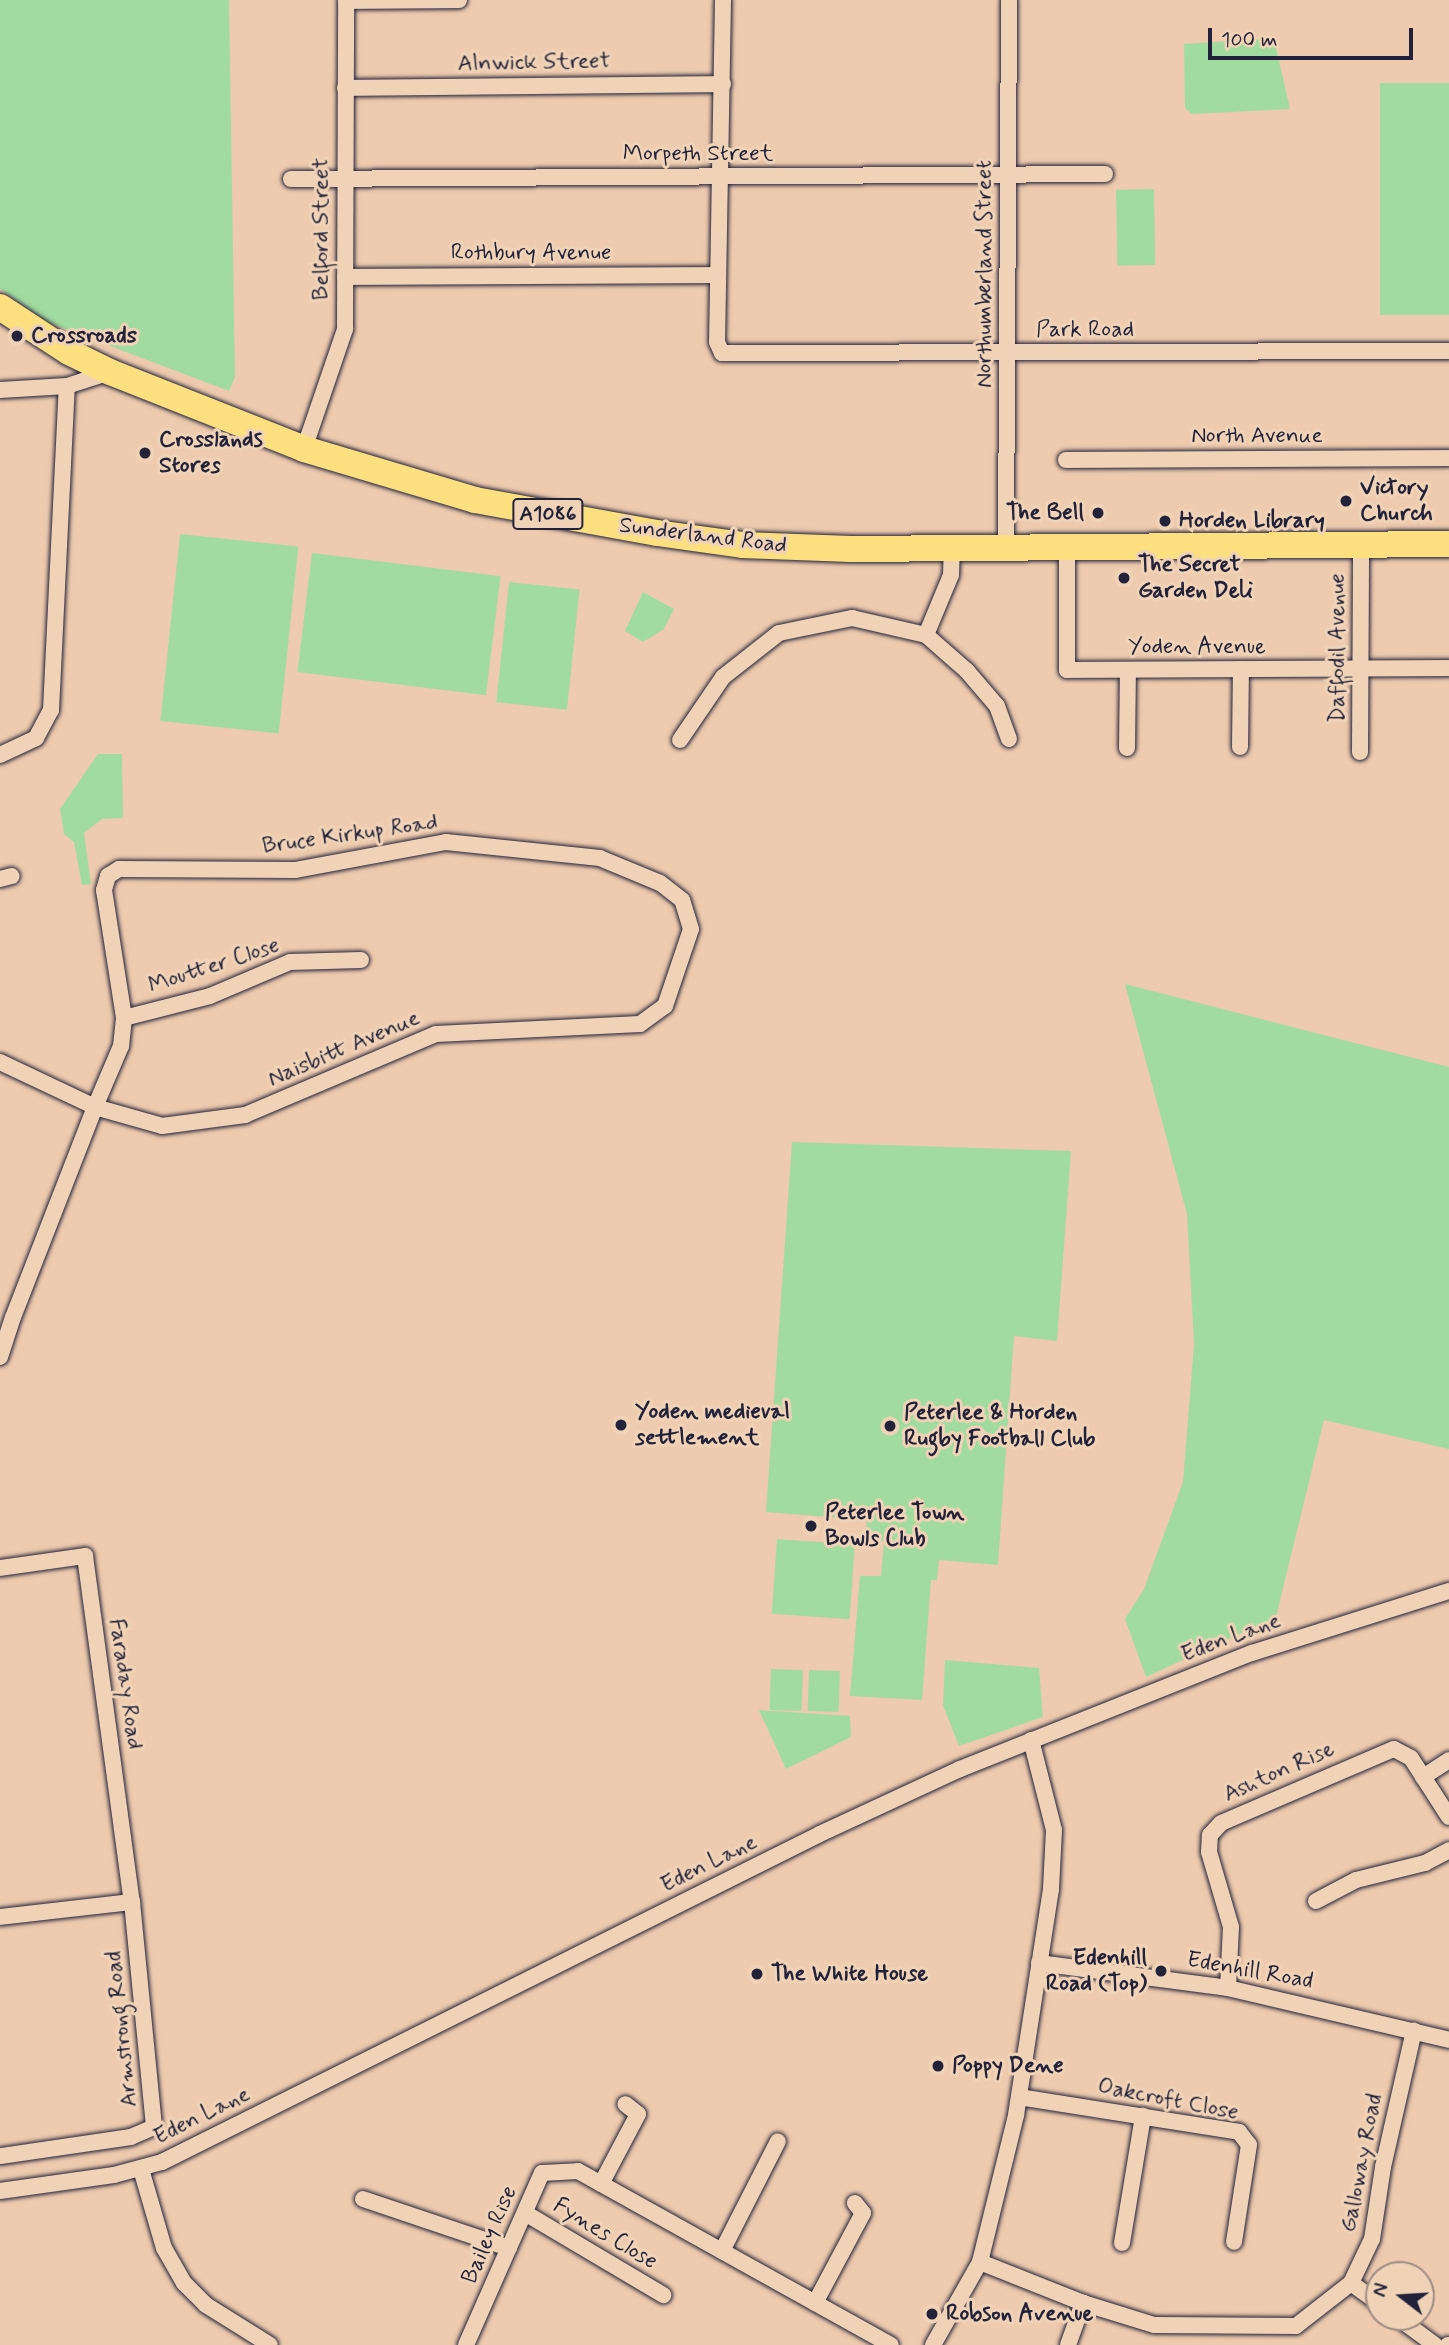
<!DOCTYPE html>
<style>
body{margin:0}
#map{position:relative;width:1449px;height:2345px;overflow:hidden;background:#eecbae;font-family:Mynerve,sans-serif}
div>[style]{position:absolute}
.green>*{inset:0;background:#a1dba0;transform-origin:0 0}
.roads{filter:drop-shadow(0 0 2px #22223b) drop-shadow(0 0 2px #22223b)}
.minor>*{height:16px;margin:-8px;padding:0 8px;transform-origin:8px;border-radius:8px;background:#f0d3b6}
.primary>*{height:26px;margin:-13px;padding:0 13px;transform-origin:13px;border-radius:13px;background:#fce080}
.dots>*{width:19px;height:19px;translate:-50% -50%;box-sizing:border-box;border:4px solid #f0d3b6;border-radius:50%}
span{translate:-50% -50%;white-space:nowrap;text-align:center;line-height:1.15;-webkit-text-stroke:6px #f0d3b6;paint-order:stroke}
.shield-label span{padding:2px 5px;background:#f0d3b6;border:2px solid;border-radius:5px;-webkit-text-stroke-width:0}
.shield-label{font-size:21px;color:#22223b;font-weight:700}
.street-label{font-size:23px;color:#22223b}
.poi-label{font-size:23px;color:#22223b;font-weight:700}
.left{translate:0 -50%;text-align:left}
.right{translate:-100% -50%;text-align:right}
.north{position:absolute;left:1365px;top:2261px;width:70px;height:70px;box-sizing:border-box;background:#f0d3b6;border:2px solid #9e8c85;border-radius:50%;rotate:287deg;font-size:19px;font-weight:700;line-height:28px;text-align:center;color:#22223b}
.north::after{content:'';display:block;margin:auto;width:24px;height:32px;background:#22223b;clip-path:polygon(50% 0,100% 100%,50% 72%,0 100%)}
.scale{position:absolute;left:1208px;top:28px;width:205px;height:32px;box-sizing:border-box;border:4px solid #22223b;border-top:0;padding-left:9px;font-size:21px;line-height:24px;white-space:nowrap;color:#22223b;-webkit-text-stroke:5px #f0d3b6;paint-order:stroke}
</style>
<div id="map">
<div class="green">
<div style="clip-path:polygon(0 0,229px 0,235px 377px,229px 391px,47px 322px,0 289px)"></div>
<div style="clip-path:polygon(1263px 39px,1275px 43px,1290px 109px,1192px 114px,1185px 108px,1184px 44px)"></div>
<div style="left:1449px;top:83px;width:232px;height:69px;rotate:90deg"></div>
<div style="left:1154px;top:189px;width:76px;height:38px;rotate:89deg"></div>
<div style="left:180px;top:534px;width:119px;height:188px;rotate:6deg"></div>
<div style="left:312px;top:553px;width:190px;height:120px;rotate:7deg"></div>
<div style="left:509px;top:582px;width:71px;height:121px;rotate:6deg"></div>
<div style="clip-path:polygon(643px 592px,674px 609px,664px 629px,643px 642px,625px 631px)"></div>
<div style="clip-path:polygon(98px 754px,122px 754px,123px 818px,102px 819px,84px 833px,91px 884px,82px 885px,74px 842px,64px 834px,60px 809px)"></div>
<div style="clip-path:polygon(1125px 984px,1449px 1067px,1449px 1449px,1324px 1420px,1276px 1617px,1146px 1677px,1125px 1619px,1144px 1589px,1183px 1482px,1194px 1344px,1187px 1214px)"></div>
<div style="clip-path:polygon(792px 1142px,1071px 1151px,1057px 1341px,1014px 1336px,998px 1565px,939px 1560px,937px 1580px,931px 1580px,922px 1700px,850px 1696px,860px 1576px,881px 1576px,884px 1541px,865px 1539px,867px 1520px,766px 1512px)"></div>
<div style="left:777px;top:1539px;width:78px;height:75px;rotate:4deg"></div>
<div style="clip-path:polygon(945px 1660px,1039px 1668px,1043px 1717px,959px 1746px,943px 1705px)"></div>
<div style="left:771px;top:1669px;width:32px;height:41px;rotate:2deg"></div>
<div style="left:809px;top:1670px;width:31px;height:41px;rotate:2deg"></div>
<div style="clip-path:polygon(759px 1710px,850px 1716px,851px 1737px,786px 1769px)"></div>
</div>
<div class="roads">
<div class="minor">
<div style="left:723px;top:0;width:342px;rotate:91deg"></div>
<div style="left:717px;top:342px;width:12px;rotate:66deg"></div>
<div style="left:722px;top:353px;width:727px;rotate:-0.16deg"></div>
<div style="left:345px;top:88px;width:378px;rotate:-0.6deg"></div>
<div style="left:291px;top:179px;width:814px;rotate:-0.35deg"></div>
<div style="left:345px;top:277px;width:372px;rotate:-0.3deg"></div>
<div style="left:0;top:390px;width:67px;rotate:-3.4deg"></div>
<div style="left:67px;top:386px;width:45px;rotate:-18deg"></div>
<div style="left:304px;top:449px;width:127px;rotate:-71.1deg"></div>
<div style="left:345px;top:329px;width:328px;rotate:-89.8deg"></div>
<div style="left:346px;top:1px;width:113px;rotate:-0.5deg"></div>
<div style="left:1066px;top:460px;width:383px;rotate:-0.3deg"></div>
<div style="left:1006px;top:548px;width:548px;rotate:-89.69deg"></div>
<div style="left:1067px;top:548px;width:122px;rotate:90deg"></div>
<div style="left:1067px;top:670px;width:382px;rotate:-0.3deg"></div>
<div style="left:926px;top:635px;width:65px;rotate:-67.4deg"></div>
<div style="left:951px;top:575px;width:25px;rotate:-88deg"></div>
<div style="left:680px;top:740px;width:76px;rotate:-55.7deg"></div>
<div style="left:723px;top:677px;width:71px;rotate:-38.2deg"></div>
<div style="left:779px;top:633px;width:75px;rotate:-11.6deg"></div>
<div style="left:852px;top:618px;width:76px;rotate:12.9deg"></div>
<div style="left:926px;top:635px;width:55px;rotate:41.3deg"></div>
<div style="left:967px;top:671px;width:46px;rotate:49.4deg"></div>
<div style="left:997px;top:706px;width:35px;rotate:70deg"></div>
<div style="left:1240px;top:747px;width:78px;rotate:-89.3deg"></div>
<div style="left:1127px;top:748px;width:78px;rotate:-89.3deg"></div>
<div style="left:1360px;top:752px;width:207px;rotate:-89.7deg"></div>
<div style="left:0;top:755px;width:40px;rotate:-25deg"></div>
<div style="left:36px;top:738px;width:32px;rotate:-62deg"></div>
<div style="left:51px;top:710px;width:324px;rotate:-87.2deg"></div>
<div style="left:0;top:879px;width:12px;rotate:-14deg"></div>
<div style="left:124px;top:1018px;width:89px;rotate:-14.3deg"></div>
<div style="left:210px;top:996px;width:87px;rotate:-23deg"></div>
<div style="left:290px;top:962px;width:71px;rotate:-1.6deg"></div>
<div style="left:0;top:1062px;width:105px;rotate:25.3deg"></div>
<div style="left:95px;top:1107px;width:70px;rotate:15.8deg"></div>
<div style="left:162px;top:1126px;width:84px;rotate:-7.5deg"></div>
<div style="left:245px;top:1115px;width:207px;rotate:-23deg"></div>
<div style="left:436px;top:1034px;width:204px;rotate:-2.8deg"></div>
<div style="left:640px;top:1024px;width:31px;rotate:-36deg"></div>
<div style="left:665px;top:1006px;width:81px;rotate:-71.3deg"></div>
<div style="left:691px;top:929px;width:30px;rotate:-107deg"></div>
<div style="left:682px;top:900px;width:28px;rotate:-142deg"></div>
<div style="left:660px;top:883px;width:65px;rotate:-157.4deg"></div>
<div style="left:600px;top:858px;width:155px;rotate:-174.1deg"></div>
<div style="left:446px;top:842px;width:154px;rotate:169.5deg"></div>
<div style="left:295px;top:870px;width:176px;rotate:-179.7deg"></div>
<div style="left:119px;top:869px;width:13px;rotate:148deg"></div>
<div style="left:108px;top:876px;width:15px;rotate:106deg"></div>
<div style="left:104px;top:890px;width:130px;rotate:81.1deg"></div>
<div style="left:124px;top:1018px;width:28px;rotate:96deg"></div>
<div style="left:121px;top:1046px;width:66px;rotate:113.1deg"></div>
<div style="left:95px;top:1107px;width:225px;rotate:111.3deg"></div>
<div style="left:13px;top:1317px;width:42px;rotate:108deg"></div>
<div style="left:0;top:1568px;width:86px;rotate:-8deg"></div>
<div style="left:85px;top:1556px;width:349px;rotate:82.3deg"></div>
<div style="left:1423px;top:1777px;width:31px;rotate:-33deg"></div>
<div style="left:1316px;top:1901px;width:45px;rotate:-27.7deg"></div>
<div style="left:1356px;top:1880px;width:71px;rotate:-13.8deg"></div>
<div style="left:1425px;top:1863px;width:27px;rotate:-28deg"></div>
<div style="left:0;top:1917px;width:133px;rotate:-6.5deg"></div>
<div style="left:132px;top:1902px;width:226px;rotate:84.4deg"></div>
<div style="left:154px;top:2127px;width:25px;rotate:157deg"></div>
<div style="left:131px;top:2137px;width:132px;rotate:171.7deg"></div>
<div style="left:1039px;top:1963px;width:191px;rotate:7.5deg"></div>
<div style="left:1228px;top:1988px;width:227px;rotate:13.2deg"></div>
<div style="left:1228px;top:1988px;width:61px;rotate:-87.2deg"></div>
<div style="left:1231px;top:1927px;width:78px;rotate:-106.3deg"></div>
<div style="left:1209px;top:1852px;width:17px;rotate:-87deg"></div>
<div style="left:1210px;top:1835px;width:16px;rotate:-47deg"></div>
<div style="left:1221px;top:1823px;width:188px;rotate:-23.2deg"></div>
<div style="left:1394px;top:1749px;width:19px;rotate:28deg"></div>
<div style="left:1411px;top:1758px;width:70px;rotate:57.2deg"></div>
<div style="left:1019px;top:2097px;width:223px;rotate:9deg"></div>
<div style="left:1239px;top:2132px;width:16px;rotate:52deg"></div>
<div style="left:1249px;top:2145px;width:98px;rotate:98.8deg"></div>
<div style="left:141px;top:2169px;width:82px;rotate:73.8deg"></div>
<div style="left:164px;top:2248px;width:40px;rotate:60.3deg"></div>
<div style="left:184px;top:2283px;width:31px;rotate:45deg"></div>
<div style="left:206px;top:2305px;width:75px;rotate:32deg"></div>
<div style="left:601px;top:2184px;width:79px;rotate:-62.1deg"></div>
<div style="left:638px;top:2114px;width:16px;rotate:-142deg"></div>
<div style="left:0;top:2191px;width:115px;rotate:-8deg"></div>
<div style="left:114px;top:2175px;width:50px;rotate:-15.2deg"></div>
<div style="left:162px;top:2162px;width:735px;rotate:-26.5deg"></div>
<div style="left:820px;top:1834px;width:154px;rotate:-24.9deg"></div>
<div style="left:960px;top:1769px;width:314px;rotate:-21.7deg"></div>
<div style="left:1252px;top:1653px;width:207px;rotate:-17.5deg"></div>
<div style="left:363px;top:2199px;width:154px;rotate:18.6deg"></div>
<div style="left:525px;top:2213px;width:161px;rotate:30.7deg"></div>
<div style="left:1122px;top:2243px;width:129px;rotate:-80.6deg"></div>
<div style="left:722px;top:2251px;width:123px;rotate:-63deg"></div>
<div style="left:980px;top:2262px;width:111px;rotate:21.7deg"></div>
<div style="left:1083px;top:2303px;width:74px;rotate:17.2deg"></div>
<div style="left:1154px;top:2325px;width:142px;rotate:0.4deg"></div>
<div style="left:1296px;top:2326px;width:70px;rotate:-38deg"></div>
<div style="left:1351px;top:2283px;width:49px;rotate:-64.5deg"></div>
<div style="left:1372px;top:2239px;width:73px;rotate:-81.3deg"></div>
<div style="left:1383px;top:2167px;width:140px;rotate:-77.2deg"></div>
<div style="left:1351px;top:2283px;width:34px;rotate:36deg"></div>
<div style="left:815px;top:2303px;width:102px;rotate:-61.9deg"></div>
<div style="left:863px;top:2213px;width:13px;rotate:-129deg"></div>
<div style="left:1397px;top:2317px;width:47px;rotate:36.4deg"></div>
<div style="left:466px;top:2345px;width:188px;rotate:-66.2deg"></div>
<div style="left:542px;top:2173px;width:36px;rotate:-3deg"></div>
<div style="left:578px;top:2171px;width:358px;rotate:29.1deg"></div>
<div style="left:933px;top:2345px;width:95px;rotate:-60.5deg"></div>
<div style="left:980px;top:2262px;width:151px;rotate:-76.2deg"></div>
<div style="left:1016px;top:2115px;width:229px;rotate:-81.2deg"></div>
<div style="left:1051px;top:1889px;width:59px;rotate:-87.1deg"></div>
<div style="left:1054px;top:1830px;width:93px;rotate:-104.3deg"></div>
<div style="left:1068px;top:2345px;width:45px;rotate:-70.3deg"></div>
<div style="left:1448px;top:2345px;width:1px"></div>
</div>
<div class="primary">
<div style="left:0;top:307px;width:82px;rotate:33.1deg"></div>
<div style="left:69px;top:352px;width:46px;rotate:26deg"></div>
<div style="left:110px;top:372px;width:209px;rotate:21.6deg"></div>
<div style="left:304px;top:449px;width:178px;rotate:16.6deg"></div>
<div style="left:475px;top:500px;width:185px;rotate:10.3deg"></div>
<div style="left:657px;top:533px;width:86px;rotate:8deg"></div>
<div style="left:742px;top:545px;width:109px;rotate:2.1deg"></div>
<div style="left:851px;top:549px;width:598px;rotate:-0.48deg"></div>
</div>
</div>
<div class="dots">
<div style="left:17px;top:336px;background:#22223b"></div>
<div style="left:145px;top:453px;background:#22223b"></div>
<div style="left:1346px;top:501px;background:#22223b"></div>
<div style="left:1098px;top:513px;background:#22223b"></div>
<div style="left:1165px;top:521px;background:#22223b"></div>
<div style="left:1124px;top:578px;background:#22223b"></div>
<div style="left:621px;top:1425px;background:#22223b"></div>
<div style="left:890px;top:1426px;background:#22223b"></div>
<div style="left:811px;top:1526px;background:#22223b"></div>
<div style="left:1161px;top:1971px;background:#22223b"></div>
<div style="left:757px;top:1974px;background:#22223b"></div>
<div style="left:938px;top:2066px;background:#22223b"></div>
<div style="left:932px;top:2314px;background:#22223b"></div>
</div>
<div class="shield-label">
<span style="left:548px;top:514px">A1086</span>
</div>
<div class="street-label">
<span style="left:534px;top:63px;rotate:-1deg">Alnwick Street</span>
<span style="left:698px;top:154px">Morpeth Street</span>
<span style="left:322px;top:229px;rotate:-90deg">Belford Street</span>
<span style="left:531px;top:253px">Rothbury Avenue</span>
<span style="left:985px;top:274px;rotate:-90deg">Northumberland Street</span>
<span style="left:1085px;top:330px">Park Road</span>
<span style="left:1257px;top:436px">North Avenue</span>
<span style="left:703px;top:536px;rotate:7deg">Sunderland Road</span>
<span style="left:1197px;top:647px">Yoden Avenue</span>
<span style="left:1338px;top:648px;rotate:-90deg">Daffodil Avenue</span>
<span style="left:350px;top:835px;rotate:-8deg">Bruce Kirkup Road</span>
<span style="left:214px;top:966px;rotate:-18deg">Moutter Close</span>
<span style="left:344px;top:1049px;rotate:-23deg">Naisbitt Avenue</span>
<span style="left:1231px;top:1638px;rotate:-20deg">Eden Lane</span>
<span style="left:125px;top:1684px;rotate:82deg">Faraday Road</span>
<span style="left:1279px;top:1772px;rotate:-24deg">Ashton Rise</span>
<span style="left:709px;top:1864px;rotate:-26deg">Eden Lane</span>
<span style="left:1250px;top:1971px;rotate:10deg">Edenhill Road</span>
<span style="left:122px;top:2029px;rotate:-96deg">Armstrong Road</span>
<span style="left:1168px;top:2100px;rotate:11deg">Oakcroft Close</span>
<span style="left:202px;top:2116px;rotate:-26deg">Eden Lane</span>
<span style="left:1362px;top:2163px;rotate:-79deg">Galloway Road</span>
<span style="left:605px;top:2234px;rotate:31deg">Fynes Close</span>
<span style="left:490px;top:2235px;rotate:-66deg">Bailey Rise</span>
</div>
<div class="poi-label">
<span class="left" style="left:31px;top:336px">Crossroads</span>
<span class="left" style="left:159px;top:453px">Crosslands<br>Stores</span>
<span class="left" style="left:1360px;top:501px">Victory<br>Church</span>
<span class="right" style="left:1084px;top:513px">The Bell</span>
<span class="left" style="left:1179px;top:521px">Horden Library</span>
<span class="left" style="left:1138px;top:578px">The Secret<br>Garden Deli</span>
<span class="left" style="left:635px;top:1425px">Yoden medieval<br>settlement</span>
<span class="left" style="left:904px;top:1426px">Peterlee &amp; Horden<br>Rugby Football Club</span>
<span class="left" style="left:825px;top:1526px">Peterlee Town<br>Bowls Club</span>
<span class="right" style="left:1147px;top:1971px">Edenhill<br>Road (Top)</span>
<span class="left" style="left:771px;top:1974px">The White House</span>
<span class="left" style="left:952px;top:2066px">Poppy Dene</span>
<span class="left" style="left:946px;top:2314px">Robson Avenue</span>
</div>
<div class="north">N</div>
<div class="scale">100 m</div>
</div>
